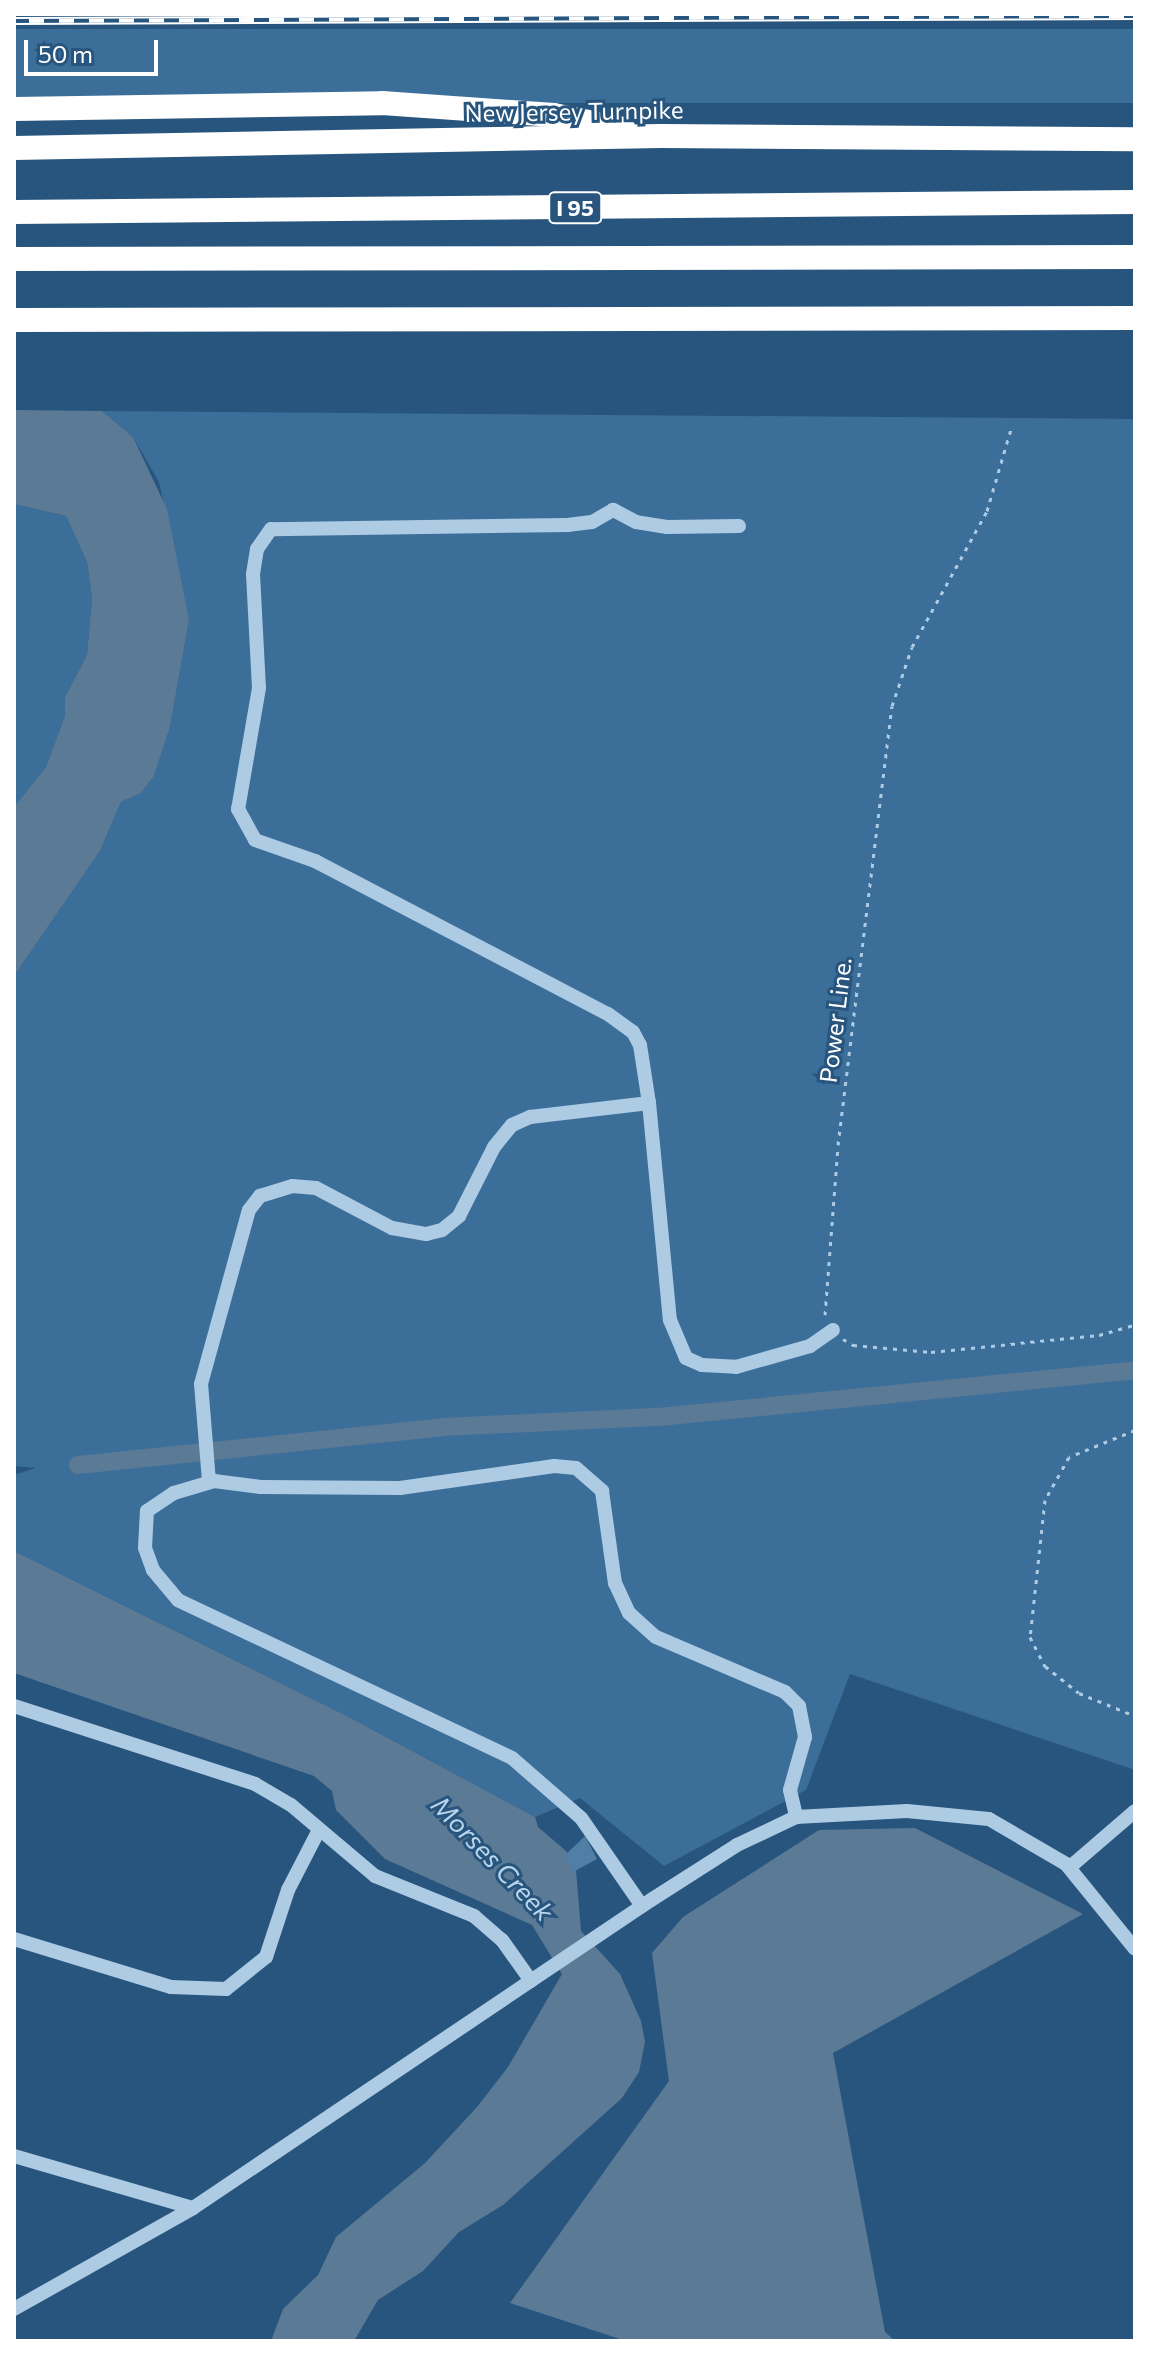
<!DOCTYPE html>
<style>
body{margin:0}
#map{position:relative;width:1149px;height:2355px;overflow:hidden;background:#28557d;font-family:Commissioner,sans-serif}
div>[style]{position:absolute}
.green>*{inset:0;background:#3c6e9a;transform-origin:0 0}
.water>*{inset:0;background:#5b7a96}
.canal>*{height:18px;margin:-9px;padding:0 9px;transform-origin:9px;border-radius:9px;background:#5b7a96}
.building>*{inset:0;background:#517ea5}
.path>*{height:3px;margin-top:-1.5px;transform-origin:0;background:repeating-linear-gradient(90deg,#aecbe4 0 4px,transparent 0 10px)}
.minor>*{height:14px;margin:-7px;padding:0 7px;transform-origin:7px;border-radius:7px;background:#aecbe4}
.highway>*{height:24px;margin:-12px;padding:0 12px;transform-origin:12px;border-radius:12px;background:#fff}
.rail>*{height:8px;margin-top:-4px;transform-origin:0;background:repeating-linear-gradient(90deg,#28557d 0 15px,#fff 0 30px);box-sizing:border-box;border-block:2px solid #fff}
span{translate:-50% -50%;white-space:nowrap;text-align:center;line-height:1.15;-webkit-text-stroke:6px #28557d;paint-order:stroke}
.shield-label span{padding:2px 6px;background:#28557d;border:2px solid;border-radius:6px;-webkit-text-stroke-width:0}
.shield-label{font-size:22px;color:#fff;font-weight:700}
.street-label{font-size:24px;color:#fff}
.water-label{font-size:26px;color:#b9d5ec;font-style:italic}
.frame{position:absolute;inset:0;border:16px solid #fff;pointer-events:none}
.scale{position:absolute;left:24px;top:40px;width:134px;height:36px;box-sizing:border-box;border:4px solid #fff;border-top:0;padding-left:10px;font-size:24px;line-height:28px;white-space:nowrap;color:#fff;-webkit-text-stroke:6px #28557d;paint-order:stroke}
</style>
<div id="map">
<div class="green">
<div style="left:1135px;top:29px;width:74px;height:1121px;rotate:90deg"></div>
<div style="clip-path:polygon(102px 411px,1135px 419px,1135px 1770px,850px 1674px,806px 1790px,664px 1866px,580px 1798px,535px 1817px,347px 1716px,14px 1551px,14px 1475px,36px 1468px,14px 1466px,14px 976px,100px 851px,121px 802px,141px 793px,154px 776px,170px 727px,189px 620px,159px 482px,133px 437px)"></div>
<div style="clip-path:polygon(14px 504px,66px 516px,87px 562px,92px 598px,87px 655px,65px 697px,65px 716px,46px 767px,14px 807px)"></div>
</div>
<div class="water">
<div style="clip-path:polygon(14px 410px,102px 411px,133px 437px,167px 509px,189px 620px,170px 727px,154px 776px,141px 793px,121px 802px,100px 851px,14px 976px,14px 807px,46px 767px,65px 716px,65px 697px,87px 655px,92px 598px,87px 562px,66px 516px,14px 504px)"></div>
<div style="clip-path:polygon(14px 1551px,347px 1716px,535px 1817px,538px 1827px,566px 1851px,576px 1870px,581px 1931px,620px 1974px,641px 2021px,645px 2042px,639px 2072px,622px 2098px,503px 2205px,459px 2232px,423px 2271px,378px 2300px,354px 2341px,271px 2341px,283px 2309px,318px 2275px,336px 2237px,425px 2163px,477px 2107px,508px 2067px,562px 1974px,532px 1925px,385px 1859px,336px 1810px,332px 1791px,314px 1776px,14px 1673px)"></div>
<div style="clip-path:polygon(915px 1828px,1083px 1914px,833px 2053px,885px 2332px,895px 2341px,626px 2341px,510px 2303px,669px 2081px,652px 1953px,683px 1917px,819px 1830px)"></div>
</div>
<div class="canal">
<div style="left:78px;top:1465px;width:367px;rotate:-5.9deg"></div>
<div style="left:443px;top:1427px;width:216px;rotate:-2.7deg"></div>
<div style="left:659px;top:1417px;width:478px;rotate:-5.6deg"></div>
</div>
<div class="building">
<div style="clip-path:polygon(585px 1836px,597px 1859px,573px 1872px,564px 1856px)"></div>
</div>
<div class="path">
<div style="left:825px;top:1315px;width:170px;rotate:-85.6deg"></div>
<div style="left:838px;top:1145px;width:442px;rotate:-83deg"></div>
<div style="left:892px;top:706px;width:62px;rotate:-71.3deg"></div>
<div style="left:912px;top:647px;width:155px;rotate:-61.1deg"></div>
<div style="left:987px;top:511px;width:85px;rotate:-73.7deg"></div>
<div style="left:843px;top:1339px;width:12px;rotate:31deg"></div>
<div style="left:853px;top:1345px;width:78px;rotate:5.1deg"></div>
<div style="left:931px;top:1352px;width:169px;rotate:-5.8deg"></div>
<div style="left:1099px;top:1335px;width:37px;rotate:-16deg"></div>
<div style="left:1135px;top:1430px;width:71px;rotate:157.8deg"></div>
<div style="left:1069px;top:1457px;width:49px;rotate:119.2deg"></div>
<div style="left:1045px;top:1500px;width:138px;rotate:96.2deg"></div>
<div style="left:1030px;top:1637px;width:33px;rotate:63deg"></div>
<div style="left:1045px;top:1666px;width:43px;rotate:38.5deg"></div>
<div style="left:1079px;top:1693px;width:61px;rotate:22.3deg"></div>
</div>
<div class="minor">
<div style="left:739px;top:526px;width:72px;rotate:179.2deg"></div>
<div style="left:667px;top:527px;width:31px;rotate:-171deg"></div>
<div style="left:636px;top:522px;width:26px;rotate:-152deg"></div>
<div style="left:613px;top:510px;width:24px;rotate:150deg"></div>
<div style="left:592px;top:522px;width:23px;rotate:173deg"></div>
<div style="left:569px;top:525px;width:298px;rotate:179.2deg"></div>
<div style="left:271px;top:529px;width:24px;rotate:125deg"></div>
<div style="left:257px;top:549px;width:25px;rotate:99deg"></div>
<div style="left:253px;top:574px;width:114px;rotate:87deg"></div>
<div style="left:259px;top:688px;width:123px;rotate:99.8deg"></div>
<div style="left:238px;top:809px;width:35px;rotate:61deg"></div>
<div style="left:255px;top:840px;width:64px;rotate:19.3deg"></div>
<div style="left:315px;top:861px;width:331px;rotate:27.6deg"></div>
<div style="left:608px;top:1014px;width:31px;rotate:36deg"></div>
<div style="left:633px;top:1032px;width:15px;rotate:62deg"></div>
<div style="left:640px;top:1045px;width:59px;rotate:81.2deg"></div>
<div style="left:649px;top:1103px;width:218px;rotate:84.5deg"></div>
<div style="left:670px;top:1320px;width:41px;rotate:67.2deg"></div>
<div style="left:686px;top:1358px;width:17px;rotate:24deg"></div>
<div style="left:702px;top:1365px;width:34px;rotate:3deg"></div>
<div style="left:736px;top:1367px;width:77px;rotate:-15.8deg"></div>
<div style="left:810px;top:1346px;width:28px;rotate:-35deg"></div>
<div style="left:209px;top:1481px;width:97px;rotate:-94.7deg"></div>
<div style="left:201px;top:1384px;width:180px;rotate:-74.6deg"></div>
<div style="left:249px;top:1210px;width:18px;rotate:-52deg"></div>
<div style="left:260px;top:1196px;width:34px;rotate:-17deg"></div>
<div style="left:292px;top:1186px;width:24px;rotate:5deg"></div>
<div style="left:316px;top:1188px;width:86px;rotate:27.8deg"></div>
<div style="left:392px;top:1228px;width:35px;rotate:10deg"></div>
<div style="left:426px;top:1234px;width:16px;rotate:-14deg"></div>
<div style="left:442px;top:1230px;width:22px;rotate:-39deg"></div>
<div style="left:459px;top:1216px;width:77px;rotate:-63.1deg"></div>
<div style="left:494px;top:1147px;width:28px;rotate:-51deg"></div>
<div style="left:512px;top:1125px;width:20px;rotate:-24deg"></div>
<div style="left:530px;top:1117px;width:120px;rotate:-6.7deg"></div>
<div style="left:14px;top:1706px;width:253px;rotate:17.9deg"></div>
<div style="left:255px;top:1784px;width:42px;rotate:30.3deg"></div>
<div style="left:291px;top:1805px;width:110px;rotate:40.2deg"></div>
<div style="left:375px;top:1876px;width:107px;rotate:22deg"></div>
<div style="left:474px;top:1916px;width:37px;rotate:41deg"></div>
<div style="left:502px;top:1940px;width:50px;rotate:54.7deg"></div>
<div style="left:1070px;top:1867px;width:86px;rotate:-40.7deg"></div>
<div style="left:642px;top:1906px;width:107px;rotate:-124.7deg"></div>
<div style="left:581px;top:1818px;width:91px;rotate:-139deg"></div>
<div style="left:512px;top:1758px;width:369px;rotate:-154.7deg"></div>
<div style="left:178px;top:1600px;width:39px;rotate:-130deg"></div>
<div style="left:153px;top:1570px;width:23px;rotate:-110deg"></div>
<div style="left:145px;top:1548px;width:37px;rotate:-87deg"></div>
<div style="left:147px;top:1511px;width:32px;rotate:-34deg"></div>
<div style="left:174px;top:1493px;width:42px;rotate:-16.7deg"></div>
<div style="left:214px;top:1481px;width:47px;rotate:7.3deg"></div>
<div style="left:261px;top:1487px;width:139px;rotate:0.4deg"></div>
<div style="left:400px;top:1488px;width:156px;rotate:-8.1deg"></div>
<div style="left:554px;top:1466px;width:22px;rotate:5deg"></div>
<div style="left:576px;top:1468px;width:35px;rotate:41deg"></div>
<div style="left:602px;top:1491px;width:93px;rotate:82deg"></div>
<div style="left:615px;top:1583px;width:33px;rotate:65deg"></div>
<div style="left:629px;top:1613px;width:36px;rotate:42deg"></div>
<div style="left:656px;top:1637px;width:140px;rotate:23.1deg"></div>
<div style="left:785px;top:1692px;width:20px;rotate:45deg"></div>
<div style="left:799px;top:1706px;width:32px;rotate:79deg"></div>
<div style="left:805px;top:1737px;width:55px;rotate:105.8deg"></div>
<div style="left:790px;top:1790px;width:28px;rotate:77deg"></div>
<div style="left:14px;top:1939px;width:164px;rotate:17deg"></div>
<div style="left:171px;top:1987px;width:55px;rotate:2.1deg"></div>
<div style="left:226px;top:1989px;width:51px;rotate:-38.7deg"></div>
<div style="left:266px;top:1957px;width:71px;rotate:-71.8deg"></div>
<div style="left:288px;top:1890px;width:68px;rotate:-62.7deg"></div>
<div style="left:14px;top:2156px;width:186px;rotate:16.2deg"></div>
<div style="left:14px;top:2309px;width:206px;rotate:-29.4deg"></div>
<div style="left:193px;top:2208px;width:552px;rotate:-33.92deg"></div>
<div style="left:651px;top:1900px;width:102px;rotate:-32.6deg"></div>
<div style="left:737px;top:1845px;width:65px;rotate:-25.4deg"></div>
<div style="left:796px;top:1817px;width:111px;rotate:-3.1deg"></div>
<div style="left:907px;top:1811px;width:82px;rotate:5.6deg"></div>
<div style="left:989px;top:1819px;width:89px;rotate:30.3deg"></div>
<div style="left:1066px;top:1864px;width:109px;rotate:50.9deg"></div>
</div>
<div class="highway">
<div style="left:14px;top:109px;width:368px;rotate:-0.9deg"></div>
<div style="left:382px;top:103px;width:172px;rotate:4deg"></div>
<div style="left:554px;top:115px;width:71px;rotate:11.3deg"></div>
<div style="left:14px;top:148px;width:647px;rotate:-1.06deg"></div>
<div style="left:661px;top:136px;width:474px;rotate:0.4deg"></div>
<div style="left:14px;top:212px;width:1121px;rotate:-0.51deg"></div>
<div style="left:14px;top:259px;width:1121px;rotate:-0.1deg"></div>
<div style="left:14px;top:320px;width:1121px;rotate:-0.1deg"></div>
</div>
<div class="rail">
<div style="left:14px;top:21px;width:1121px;rotate:-0.26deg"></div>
</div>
<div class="shield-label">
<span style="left:575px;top:208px">I 95</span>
</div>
<div class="street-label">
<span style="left:574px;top:111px;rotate:-1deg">New Jersey Turnpike</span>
<span style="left:835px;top:1020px;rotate:-83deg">Power Line.</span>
</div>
<div class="water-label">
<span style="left:493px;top:1858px;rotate:46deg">Morses Creek</span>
</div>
<div class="frame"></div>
<div class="scale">50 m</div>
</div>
